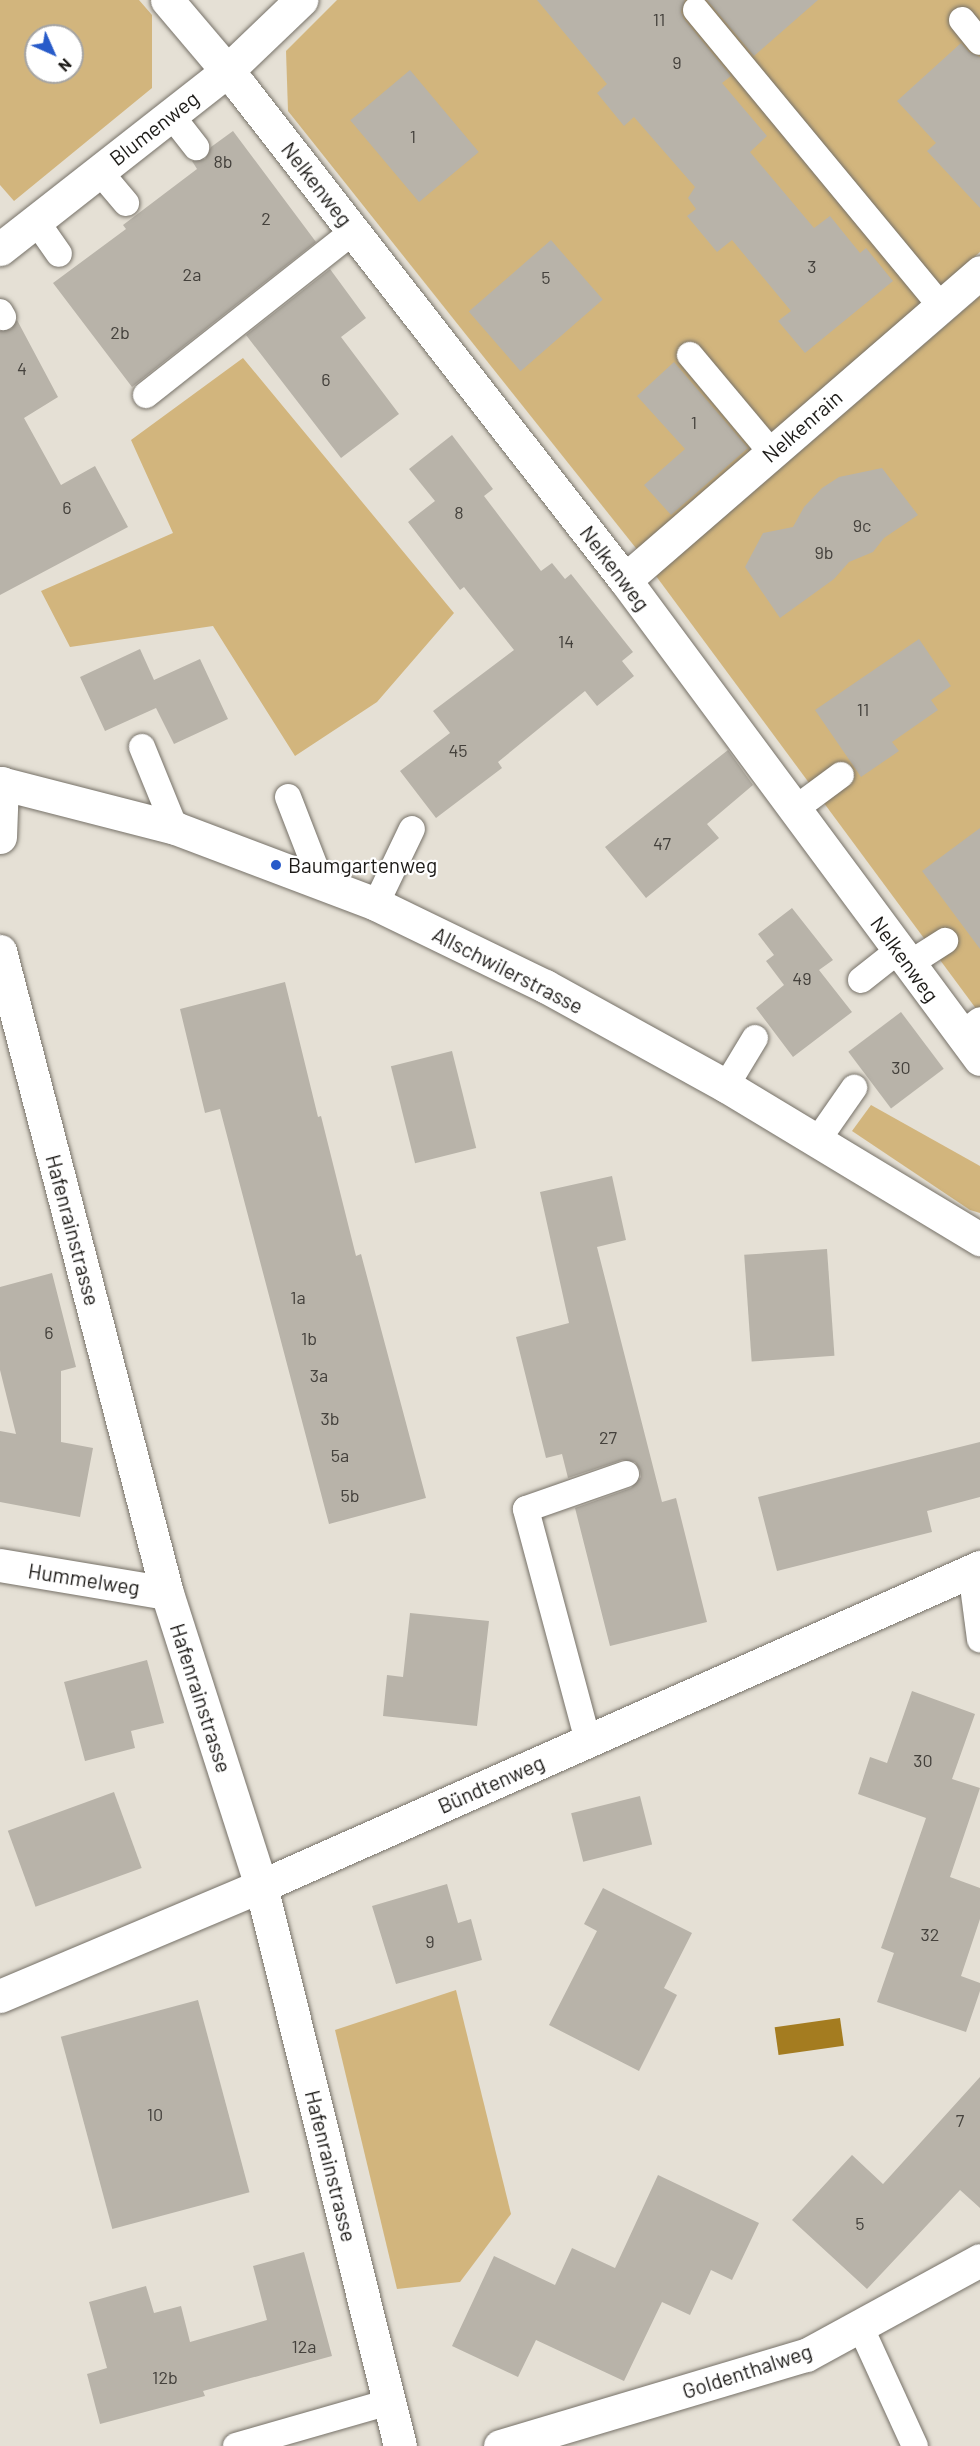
<!DOCTYPE html>
<meta charset="utf-8">
<style>
body{margin:0}
#map{position:relative;width:980px;height:2446px;overflow:hidden;background:#e5e0d5;font-family:Barlow,sans-serif}
div>[style]{position:absolute}
.green>*{inset:0;background:#d2b57d}
.water>*{inset:0;background:#a47c20;transform-origin:0 0}
.building>*{inset:0;background:#b8b3a9;transform-origin:0 0}
.roads{filter:drop-shadow(0 0 2px #767168) drop-shadow(0 0 2px #767168)}
.service>*{height:26px;margin:-13px;padding:0 13px;transform-origin:13px;border-radius:13px;background:#fff}
.minor>*{height:33px;margin:-16.5px;padding:0 16.5px;transform-origin:16.5px;border-radius:16.5px;background:#fff}
.tertiary>*{height:33px;margin:-16.5px;padding:0 16.5px;transform-origin:16.5px;border-radius:16.5px;background:#fff}
.dots>*{width:16px;height:16px;translate:-50% -50%;box-sizing:border-box;border:3px solid #fff;border-radius:50%}
span{translate:-50% -50%;white-space:nowrap;text-align:center;line-height:1.15;-webkit-text-stroke:4.5px #fff;paint-order:stroke}
.number-label{font-size:18px;color:#44413c}
.number-label span{-webkit-text-stroke-width:0}
.street-label{font-size:21px;color:#1d1b18}
.poi-label{font-size:21px;color:#1d1b18}
.left{translate:0 -50%;text-align:left}
.north{position:absolute;left:24px;top:24px;width:60px;height:60px;box-sizing:border-box;background:#fff;border:2px solid #a5a4a3;border-radius:50%;rotate:135deg;font-size:16px;font-weight:700;line-height:24px;text-align:center;color:#1d1b18}
.north::after{content:'';display:block;margin:auto;width:21px;height:27px;background:#285bc9;clip-path:polygon(50% 0,100% 100%,50% 72%,0 100%)}
</style>
<div id="map">
<div class="green">
<div style="clip-path:polygon(evenodd,0 0,139px 0,152px 15px,152px 88px,14px 201px,0 185px,0 0,36px 36px,72px 36px,72px 72px,36px 72px,36px 36px)"></div>
<div style="clip-path:polygon(337px 0,980px 0,980px 252px,643px 557px,288px 111px,286px 51px)"></div>
<div style="clip-path:polygon(980px 296px,980px 1014px,656px 576px)"></div>
<div style="clip-path:polygon(243px 358px,454px 613px,377px 702px,295px 756px,213px 626px,70px 647px,41px 591px,173px 533px,131px 440px)"></div>
<div style="clip-path:polygon(871px 1105px,980px 1166px,980px 1213px,970px 1210px,852px 1131px)"></div>
<div style="clip-path:polygon(456px 1990px,511px 2214px,460px 2282px,397px 2289px,335px 2030px)"></div>
</div>
<div class="water">
<div style="left:840px;top:2018px;width:28px;height:66px;rotate:82deg"></div>
</div>
<div class="building">
<div style="clip-path:polygon(537px 0,685px 0,681px 12px,684px 19px,731px 76px,722px 83px,767px 136px,750px 152px,814px 228px,830px 216px,860px 253px,866px 248px,893px 281px,805px 353px,778px 321px,791px 311px,732px 240px,717px 252px,687px 216px,696px 209px,688px 198px,695px 187px,634px 117px,624px 126px,597px 93px,607px 84px)"></div>
<div style="clip-path:polygon(707px 0,818px 0,754px 56px)"></div>
<div style="clip-path:polygon(961px 43px,969px 52px,980px 57px,980px 208px,927px 151px,936px 143px,897px 101px)"></div>
<div style="left:410px;top:70px;width:107px;height:78px;rotate:50deg"></div>
<div style="clip-path:polygon(233px 131px,316px 242px,132px 387px,53px 283px,126px 229px,123px 225px,197px 169px,192px 161px,205px 159px,211px 147px)"></div>
<div style="left:551px;top:240px;width:79px;height:109px;rotate:49deg"></div>
<div style="clip-path:polygon(330px 269px,366px 318px,341px 337px,399px 414px,341px 458px,246px 335px)"></div>
<div style="clip-path:polygon(17px 320px,58px 397px,24px 418px,61px 485px,95px 466px,128px 527px,0 595px,0 331px,11px 329px)"></div>
<div style="clip-path:polygon(674px 362px,748px 448px,671px 515px,644px 485px,685px 449px,637px 396px)"></div>
<div style="clip-path:polygon(452px 435px,493px 489px,484px 496px,541px 571px,552px 563px,565px 579px,571px 574px,633px 652px,622px 661px,634px 676px,597px 706px,585px 691px,498px 762px,502px 768px,436px 818px,400px 771px,450px 733px,433px 711px,514px 650px,464px 587px,460px 590px,408px 522px,435px 501px,409px 469px)"></div>
<div style="clip-path:polygon(882px 468px,918px 515px,884px 538px,873px 552px,849px 562px,834px 579px,780px 618px,745px 567px,763px 533px,793px 527px,804px 507px,822px 488px,839px 477px)"></div>
<div style="clip-path:polygon(919px 639px,951px 686px,931px 700px,938px 710px,892px 742px,899px 751px,861px 777px,815px 710px)"></div>
<div style="clip-path:polygon(140px 649px,154px 680px,200px 659px,228px 719px,174px 744px,156px 708px,105px 731px,80px 677px)"></div>
<div style="clip-path:polygon(728px 750px,753px 785px,707px 824px,719px 838px,646px 898px,605px 847px)"></div>
<div style="clip-path:polygon(980px 828px,980px 949px,922px 871px)"></div>
<div style="clip-path:polygon(792px 908px,833px 960px,819px 970px,852px 1012px,793px 1057px,756px 1008px,784px 985px,766px 961px,774px 955px,758px 934px)"></div>
<div style="clip-path:polygon(285px 982px,318px 1117px,321px 1116px,356px 1256px,361px 1254px,426px 1498px,329px 1524px,220px 1109px,205px 1113px,180px 1009px)"></div>
<div style="left:901px;top:1012px;width:71px;height:66px;rotate:53deg"></div>
<div style="left:452px;top:1051px;width:100px;height:63px;rotate:76deg"></div>
<div style="clip-path:polygon(612px 1176px,626px 1240px,597px 1247px,662px 1502px,676px 1498px,707px 1622px,610px 1646px,575px 1508px,631px 1488px,641px 1477px,640px 1470px,635px 1462px,622px 1460px,568px 1478px,562px 1454px,546px 1458px,516px 1337px,569px 1323px,540px 1192px)"></div>
<div style="left:827px;top:1249px;width:107px;height:83px;rotate:86deg"></div>
<div style="clip-path:polygon(52px 1273px,76px 1367px,61px 1371px,61px 1442px,93px 1448px,80px 1517px,0 1502px,0 1431px,16px 1434px,0 1370px,0 1287px)"></div>
<div style="clip-path:polygon(980px 1442px,980px 1497px,927px 1511px,932px 1532px,777px 1571px,758px 1497px)"></div>
<div style="clip-path:polygon(410px 1613px,489px 1621px,477px 1726px,383px 1716px,387px 1675px,403px 1677px)"></div>
<div style="clip-path:polygon(147px 1660px,164px 1723px,131px 1731px,135px 1748px,85px 1761px,64px 1682px)"></div>
<div style="clip-path:polygon(912px 1691px,975px 1714px,952px 1779px,980px 1788px,950px 1877px,980px 1888px,980px 1919px,961px 1976px,980px 1983px,980px 1991px,966px 2032px,877px 2002px,894px 1953px,881px 1948px,926px 1818px,858px 1794px,870px 1757px,887px 1763px)"></div>
<div style="left:114px;top:1792px;width:81px;height:113px;rotate:70deg"></div>
<div style="left:640px;top:1796px;width:50px;height:71px;rotate:76deg"></div>
<div style="clip-path:polygon(447px 1884px,458px 1923px,471px 1919px,482px 1960px,396px 1984px,372px 1906px)"></div>
<div style="clip-path:polygon(603px 1888px,692px 1933px,664px 1988px,677px 1995px,639px 2071px,549px 2025px,597px 1931px,584px 1924px)"></div>
<div style="left:198px;top:2000px;width:199px;height:142px;rotate:75deg"></div>
<div style="clip-path:polygon(980px 2077px,980px 2208px,960px 2190px,867px 2289px,792px 2220px,852px 2155px,883px 2184px)"></div>
<div style="clip-path:polygon(658px 2175px,759px 2223px,732px 2280px,711px 2270px,690px 2315px,662px 2302px,624px 2381px,536px 2340px,518px 2377px,452px 2346px,494px 2256px,555px 2285px,572px 2248px,615px 2268px)"></div>
<div style="clip-path:polygon(304px 2252px,332px 2356px,203px 2391px,205px 2396px,100px 2424px,87px 2374px,107px 2368px,89px 2302px,146px 2286px,154px 2313px,181px 2306px,190px 2342px,267px 2320px,253px 2266px)"></div>
</div>
<div class="roads">
<div class="service">
<div style="left:696px;top:10px;width:384px;rotate:50.4deg"></div>
<div style="left:962px;top:20px;width:28px;rotate:51deg"></div>
<div style="left:171px;top:115px;width:41px;rotate:52deg"></div>
<div style="left:99px;top:171px;width:42px;rotate:49.8deg"></div>
<div style="left:36px;top:221px;width:40px;rotate:55.1deg"></div>
<div style="left:0;top:312px;width:6px;rotate:59deg"></div>
<div style="left:690px;top:355px;width:126px;rotate:50.1deg"></div>
<div style="left:146px;top:395px;width:265px;rotate:-38.3deg"></div>
<div style="left:142px;top:747px;width:87px;rotate:67.8deg"></div>
<div style="left:288px;top:797px;width:91px;rotate:68.8deg"></div>
<div style="left:795px;top:809px;width:57px;rotate:-36.5deg"></div>
<div style="left:376px;top:904px;width:83px;rotate:-64.4deg"></div>
<div style="left:909px;top:964px;width:43px;rotate:-32.6deg"></div>
<div style="left:861px;top:980px;width:48px;rotate:-38.3deg"></div>
<div style="left:961px;top:1035px;width:24px;rotate:-38deg"></div>
<div style="left:726px;top:1086px;width:56px;rotate:-58.9deg"></div>
<div style="left:817px;top:1141px;width:65px;rotate:-55.1deg"></div>
<div style="left:971px;top:1571px;width:69px;rotate:82.5deg"></div>
<div style="left:588px;top:1741px;width:240px;rotate:-105deg"></div>
<div style="left:526px;top:1509px;width:106px;rotate:-19.3deg"></div>
<div style="left:860px;top:2326px;width:132px;rotate:65.4deg"></div>
<div style="left:236px;top:2446px;width:159px;rotate:-16deg"></div>
</div>
<div class="minor">
<div style="left:167px;top:0;width:113px;rotate:49.7deg"></div>
<div style="left:240px;top:86px;width:626px;rotate:52.07deg"></div>
<div style="left:625px;top:580px;width:596px;rotate:53.46deg"></div>
<div style="left:0;top:249px;width:288px;rotate:-38.1deg"></div>
<div style="left:227px;top:71px;width:103px;rotate:-43.8deg"></div>
<div style="left:625px;top:580px;width:470px;rotate:-40.9deg"></div>
<div style="left:0;top:837px;width:54px;rotate:-87.9deg"></div>
<div style="left:0;top:951px;width:663px;rotate:75.42deg"></div>
<div style="left:167px;top:1593px;width:308px;rotate:72.2deg"></div>
<div style="left:261px;top:1886px;width:577px;rotate:76.06deg"></div>
<div style="left:0;top:1565px;width:169px;rotate:9.5deg"></div>
<div style="left:0;top:1996px;width:283px;rotate:-22.9deg"></div>
<div style="left:261px;top:1886px;width:787px;rotate:-23.93deg"></div>
<div style="left:500px;top:2446px;width:319px;rotate:-16.6deg"></div>
<div style="left:806px;top:2355px;width:198px;rotate:-28.6deg"></div>
</div>
<div class="tertiary">
<div style="left:0;top:783px;width:181px;rotate:14.4deg"></div>
<div style="left:175px;top:828px;width:215px;rotate:20.7deg"></div>
<div style="left:376px;top:904px;width:188px;rotate:25.9deg"></div>
<div style="left:545px;top:986px;width:207px;rotate:28.9deg"></div>
<div style="left:726px;top:1086px;width:297px;rotate:31.1deg"></div>
</div>
</div>
<div class="dots">
<div style="left:276px;top:865px;background:#285bc9"></div>
</div>
<div class="number-label">
<span style="left:659px;top:19px">11</span>
<span style="left:677px;top:62px">9</span>
<span style="left:413px;top:136px">1</span>
<span style="left:223px;top:161px">8b</span>
<span style="left:266px;top:218px">2</span>
<span style="left:812px;top:266px">3</span>
<span style="left:192px;top:274px">2a</span>
<span style="left:546px;top:277px">5</span>
<span style="left:120px;top:332px">2b</span>
<span style="left:22px;top:368px">4</span>
<span style="left:326px;top:379px">6</span>
<span style="left:694px;top:422px">1</span>
<span style="left:67px;top:507px">6</span>
<span style="left:459px;top:512px">8</span>
<span style="left:862px;top:525px">9c</span>
<span style="left:824px;top:552px">9b</span>
<span style="left:566px;top:641px">14</span>
<span style="left:863px;top:709px">11</span>
<span style="left:458px;top:750px">45</span>
<span style="left:662px;top:843px">47</span>
<span style="left:802px;top:978px">49</span>
<span style="left:901px;top:1067px">30</span>
<span style="left:298px;top:1297px">1a</span>
<span style="left:49px;top:1332px">6</span>
<span style="left:309px;top:1338px">1b</span>
<span style="left:319px;top:1375px">3a</span>
<span style="left:330px;top:1418px">3b</span>
<span style="left:608px;top:1437px">27</span>
<span style="left:340px;top:1455px">5a</span>
<span style="left:350px;top:1495px">5b</span>
<span style="left:923px;top:1760px">30</span>
<span style="left:930px;top:1934px">32</span>
<span style="left:430px;top:1941px">9</span>
<span style="left:155px;top:2114px">10</span>
<span style="left:960px;top:2120px">7</span>
<span style="left:860px;top:2223px">5</span>
<span style="left:304px;top:2346px">12a</span>
<span style="left:165px;top:2377px">12b</span>
</div>
<div class="street-label">
<span style="left:154px;top:128px;rotate:-38deg">Blumenweg</span>
<span style="left:317px;top:184px;rotate:52deg">Nelkenweg</span>
<span style="left:802px;top:426px;rotate:-41deg">Nelkenrain</span>
<span style="left:615px;top:568px;rotate:53deg">Nelkenweg</span>
<span style="left:905px;top:959px;rotate:54deg">Nelkenweg</span>
<span style="left:508px;top:970px;rotate:27deg">Allschwilerstrasse</span>
<span style="left:73px;top:1230px;rotate:75deg">Hafenrainstrasse</span>
<span style="left:84px;top:1579px;rotate:9deg">Hummelweg</span>
<span style="left:201px;top:1698px;rotate:72deg">Hafenrainstrasse</span>
<span style="left:491px;top:1784px;rotate:-24deg">Bündtenweg</span>
<span style="left:331px;top:2166px;rotate:76deg">Hafenrainstrasse</span>
<span style="left:747px;top:2371px;rotate:-18deg">Goldenthalweg</span>
</div>
<div class="poi-label">
<span class="left" style="left:288px;top:865px">Baumgartenweg</span>
</div>
<div class="north">N</div>
</div>
